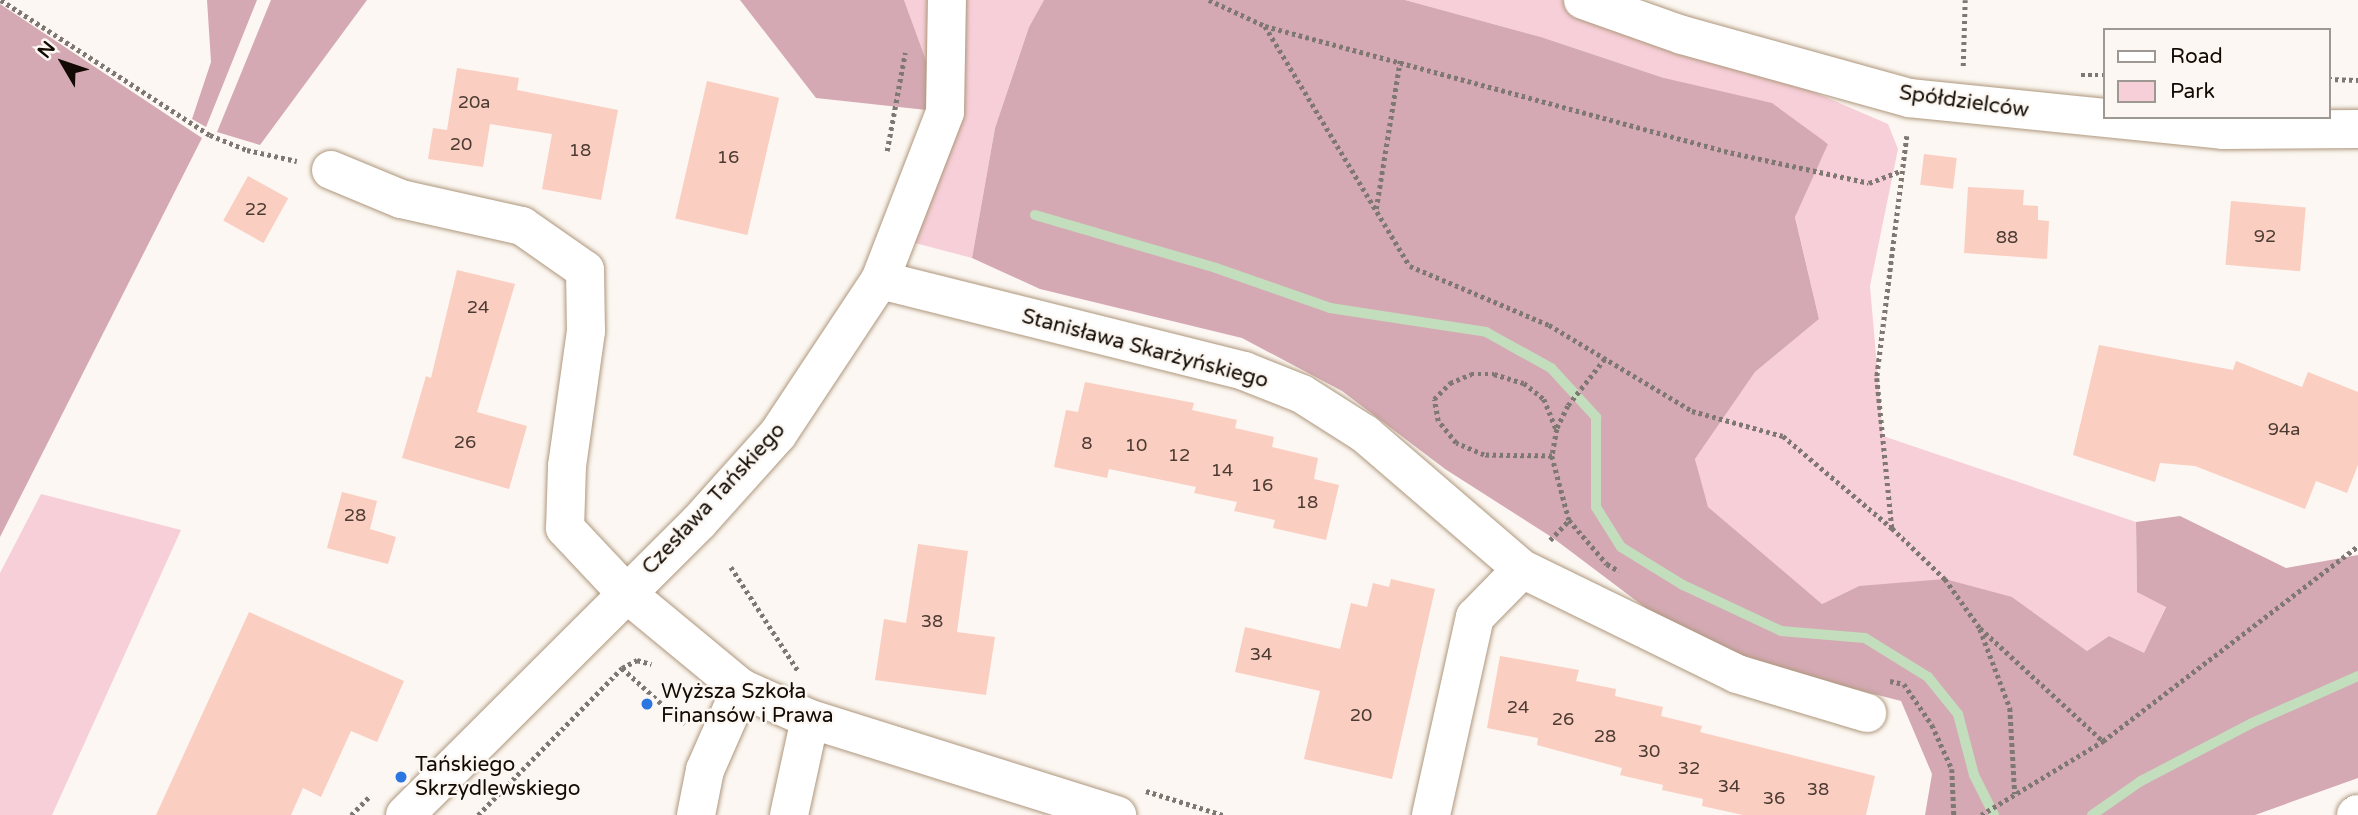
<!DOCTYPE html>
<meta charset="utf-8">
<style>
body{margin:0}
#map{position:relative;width:2358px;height:815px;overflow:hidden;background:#fcf7f2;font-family:"Varela Round",sans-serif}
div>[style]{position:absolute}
.green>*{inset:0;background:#f7cfd9}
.forest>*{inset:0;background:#d4a9b3}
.stream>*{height:10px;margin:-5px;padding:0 5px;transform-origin:5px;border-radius:5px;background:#c3debd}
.building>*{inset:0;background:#facec1;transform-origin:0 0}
.path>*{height:4.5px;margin-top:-2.25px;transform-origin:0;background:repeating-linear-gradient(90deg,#7f7872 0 3.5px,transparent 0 7px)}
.roads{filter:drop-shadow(0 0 2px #ae977c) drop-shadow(0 0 2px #ae977c)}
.minor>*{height:38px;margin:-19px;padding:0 19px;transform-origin:19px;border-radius:19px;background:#fff}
.dots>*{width:19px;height:19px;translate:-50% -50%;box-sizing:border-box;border:4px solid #fcf7f2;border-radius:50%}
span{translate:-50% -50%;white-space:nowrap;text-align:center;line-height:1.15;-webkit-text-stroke:5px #fcf7f2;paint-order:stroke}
.number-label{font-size:18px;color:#4c3b32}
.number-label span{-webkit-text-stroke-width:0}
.street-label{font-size:21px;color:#120a03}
.poi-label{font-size:21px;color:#120a03}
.left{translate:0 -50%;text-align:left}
.legend{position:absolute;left:2103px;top:28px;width:228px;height:91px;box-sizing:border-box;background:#fcf7f2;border:2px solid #9e9892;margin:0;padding:9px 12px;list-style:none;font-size:21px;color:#120a03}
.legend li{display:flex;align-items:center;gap:14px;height:35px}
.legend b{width:35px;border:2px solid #9e9892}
.north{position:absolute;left:28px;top:28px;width:70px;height:70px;-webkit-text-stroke:5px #fcf7f2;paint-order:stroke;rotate:309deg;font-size:19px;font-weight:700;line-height:28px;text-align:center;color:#120a03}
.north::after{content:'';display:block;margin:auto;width:24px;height:32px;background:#120a03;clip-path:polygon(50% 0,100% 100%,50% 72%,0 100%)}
</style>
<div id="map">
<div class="green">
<div style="clip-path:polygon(904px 0,1044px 0,1029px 27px,995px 128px,972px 258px,896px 238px,945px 112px)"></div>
<div style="clip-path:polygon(1405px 0,1583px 0,1682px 35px,1888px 124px,1898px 149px,1870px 286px,1883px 436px,2136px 522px,2137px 591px,2166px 606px,2144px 654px,2109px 636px,2087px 651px,2012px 597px,1859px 586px,1822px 604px,1707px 507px,1695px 459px,1755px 372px,1819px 319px,1795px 216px,1828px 143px,1664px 78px,1541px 37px)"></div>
<div style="clip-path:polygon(41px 494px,181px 530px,52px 815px,0 815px,0 573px)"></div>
</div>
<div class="forest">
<div style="clip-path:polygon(207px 0,257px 0,206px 127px,192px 119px,211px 62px)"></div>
<div style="clip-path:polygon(271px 0,367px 0,260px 145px,217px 132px)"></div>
<div style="clip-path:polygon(740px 0,904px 0,945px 112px,816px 98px)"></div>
<div style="clip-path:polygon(1044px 0,1405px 0,1541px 37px,1664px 78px,1772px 103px,1828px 144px,1795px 217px,1819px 319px,1755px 372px,1695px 459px,1708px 507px,1822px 604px,1859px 586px,1945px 579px,2012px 597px,2087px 651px,2109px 636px,2144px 653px,2166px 607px,2137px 592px,2136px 522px,2180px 516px,2286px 568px,2358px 555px,2358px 778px,2255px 815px,1925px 815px,1932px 774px,1901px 701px,1777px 669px,1675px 630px,1553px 538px,1445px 469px,1342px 391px,1242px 338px,1040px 289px,972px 258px,995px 128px,1029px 27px)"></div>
<div style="clip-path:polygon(0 4px,202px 138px,0 537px)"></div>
</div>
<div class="stream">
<div style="left:1035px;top:215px;width:189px;rotate:16.3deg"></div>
<div style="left:1216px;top:268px;width:121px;rotate:19.3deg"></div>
<div style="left:1330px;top:308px;width:158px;rotate:8.7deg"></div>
<div style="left:1486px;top:332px;width:74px;rotate:29deg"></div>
<div style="left:1551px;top:368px;width:67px;rotate:47.4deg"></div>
<div style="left:1596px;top:417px;width:90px;rotate:90deg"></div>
<div style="left:1596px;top:507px;width:47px;rotate:58deg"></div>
<div style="left:1621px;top:547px;width:73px;rotate:31.5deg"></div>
<div style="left:1683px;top:585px;width:108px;rotate:25.1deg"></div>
<div style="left:1781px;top:631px;width:84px;rotate:4.8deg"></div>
<div style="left:1865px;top:638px;width:74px;rotate:31.8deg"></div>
<div style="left:1928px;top:677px;width:48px;rotate:51deg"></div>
<div style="left:1958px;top:714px;width:63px;rotate:75.3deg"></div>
<div style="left:1974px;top:775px;width:45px;rotate:63.4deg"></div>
<div style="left:2092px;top:815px;width:60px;rotate:-34.8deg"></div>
<div style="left:2141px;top:781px;width:125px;rotate:-27.6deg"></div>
<div style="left:2252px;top:723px;width:116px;rotate:-23.9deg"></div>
</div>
<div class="building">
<div style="clip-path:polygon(457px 68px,519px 78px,517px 90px,618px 110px,601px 200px,542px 189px,552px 134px,490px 124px,483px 167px,428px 159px,433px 128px,447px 130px)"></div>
<div style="left:707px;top:81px;width:74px;height:141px;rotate:13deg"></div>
<div style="left:1924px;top:154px;width:33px;height:31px;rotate:7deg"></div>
<div style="left:248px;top:176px;width:46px;height:51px;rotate:29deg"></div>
<div style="clip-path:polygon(1968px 187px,2024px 190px,2023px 205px,2038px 206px,2038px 220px,2049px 221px,2047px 259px,1964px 253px)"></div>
<div style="left:2231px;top:201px;width:75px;height:64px;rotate:5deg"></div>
<div style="clip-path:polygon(457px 270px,515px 284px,477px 412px,527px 426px,509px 489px,402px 458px,426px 376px,431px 378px)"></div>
<div style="clip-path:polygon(2099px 345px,2233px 370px,2236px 361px,2302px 387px,2308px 372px,2358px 392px,2358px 465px,2347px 493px,2316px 481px,2305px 509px,2195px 466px,2160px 463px,2155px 482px,2073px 455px)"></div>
<div style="clip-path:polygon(1085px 382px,1194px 403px,1192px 410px,1237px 420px,1235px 428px,1274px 437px,1272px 447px,1318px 458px,1314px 479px,1339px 485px,1326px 540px,1273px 528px,1275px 520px,1234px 511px,1237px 502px,1194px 493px,1196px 487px,1109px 469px,1107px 478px,1054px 467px,1066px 410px,1078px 412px)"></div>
<div style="clip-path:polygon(342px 492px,377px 501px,370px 529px,396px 537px,388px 564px,327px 548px)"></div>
<div style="clip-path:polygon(918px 544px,968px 551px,957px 632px,995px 637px,986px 695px,875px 680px,884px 619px,906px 623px)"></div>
<div style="clip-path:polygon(1391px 579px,1435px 589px,1392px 779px,1304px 759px,1320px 691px,1235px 672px,1245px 627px,1340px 649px,1351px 603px,1367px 607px,1373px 583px,1389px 587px)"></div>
<div style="clip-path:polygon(249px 612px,404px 681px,377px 742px,351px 731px,321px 797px,303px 788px,291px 815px,156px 815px)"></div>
<div style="clip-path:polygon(1500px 656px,1579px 670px,1576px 681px,1616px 689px,1615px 696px,1663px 707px,1661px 716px,1702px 726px,1700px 732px,1875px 776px,1866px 815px,1743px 815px,1702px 806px,1703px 799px,1662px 790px,1663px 785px,1620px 775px,1622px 768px,1537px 745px,1538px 738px,1487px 728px)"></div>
</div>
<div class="path">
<div style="left:1px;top:0;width:249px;rotate:32.9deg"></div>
<div style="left:210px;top:135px;width:40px;rotate:22deg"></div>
<div style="left:247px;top:150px;width:51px;rotate:12.4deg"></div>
<div style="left:1209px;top:0;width:62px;rotate:24.9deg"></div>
<div style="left:1265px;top:26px;width:476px;rotate:15.2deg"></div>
<div style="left:1724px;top:151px;width:148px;rotate:12.4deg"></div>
<div style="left:1869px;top:183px;width:34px;rotate:-21deg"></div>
<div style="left:1265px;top:26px;width:280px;rotate:58.9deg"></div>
<div style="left:1410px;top:266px;width:151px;rotate:23deg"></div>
<div style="left:1549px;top:325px;width:167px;rotate:31deg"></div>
<div style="left:1692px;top:411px;width:94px;rotate:15.4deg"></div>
<div style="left:1783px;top:436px;width:143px;rotate:40.2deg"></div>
<div style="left:1963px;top:66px;width:66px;rotate:-88.3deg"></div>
<div style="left:2081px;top:75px;width:23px"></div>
<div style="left:2328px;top:79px;width:30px;rotate:2deg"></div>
<div style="left:1907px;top:136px;width:244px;rotate:97.1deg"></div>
<div style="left:1877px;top:378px;width:151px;rotate:84.3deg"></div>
<div style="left:1892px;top:528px;width:74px;rotate:43.9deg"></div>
<div style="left:1945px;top:579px;width:60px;rotate:54.5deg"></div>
<div style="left:1980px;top:628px;width:167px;rotate:42.6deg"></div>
<div style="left:887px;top:151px;width:100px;rotate:-79.6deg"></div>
<div style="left:1376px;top:209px;width:150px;rotate:-80.8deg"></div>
<div style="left:1605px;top:359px;width:60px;rotate:128.2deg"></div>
<div style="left:1568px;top:406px;width:25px;rotate:116deg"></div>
<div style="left:1557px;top:429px;width:27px;rotate:100deg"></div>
<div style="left:1552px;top:456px;width:66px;rotate:75.1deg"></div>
<div style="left:1569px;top:520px;width:58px;rotate:49.2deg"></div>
<div style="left:1607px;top:564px;width:14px;rotate:30deg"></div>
<div style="left:1552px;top:456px;width:68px;rotate:-179.2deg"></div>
<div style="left:1484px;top:455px;width:30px;rotate:-157deg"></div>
<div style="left:1456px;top:443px;width:28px;rotate:-129deg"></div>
<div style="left:1438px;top:421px;width:22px;rotate:-100deg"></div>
<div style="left:1434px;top:399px;width:23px;rotate:-45deg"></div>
<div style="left:1450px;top:383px;width:23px;rotate:-23deg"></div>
<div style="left:1471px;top:374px;width:23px"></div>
<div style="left:1494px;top:374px;width:31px;rotate:17deg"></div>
<div style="left:1524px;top:383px;width:26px;rotate:39deg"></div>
<div style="left:1544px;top:399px;width:32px;rotate:68deg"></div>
<div style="left:1550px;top:540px;width:28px;rotate:-46deg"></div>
<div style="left:731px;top:567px;width:125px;rotate:57.1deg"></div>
<div style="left:1980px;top:629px;width:85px;rotate:69.2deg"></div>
<div style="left:2010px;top:708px;width:86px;rotate:86.7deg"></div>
<div style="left:622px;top:668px;width:84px;rotate:42.1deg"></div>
<div style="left:1890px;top:681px;width:14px;rotate:12deg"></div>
<div style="left:1904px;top:684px;width:50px;rotate:55.7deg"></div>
<div style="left:1932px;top:725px;width:48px;rotate:65.6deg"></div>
<div style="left:1952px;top:769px;width:46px;rotate:87.5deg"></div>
<div style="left:1146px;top:791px;width:81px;rotate:17.3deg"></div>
<div style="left:351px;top:815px;width:27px;rotate:-45deg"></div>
<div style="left:478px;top:815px;width:206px;rotate:-45.6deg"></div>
<div style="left:622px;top:668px;width:17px;rotate:-28deg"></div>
<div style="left:637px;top:660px;width:15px;rotate:16deg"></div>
<div style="left:1981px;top:815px;width:143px;rotate:-31.2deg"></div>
<div style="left:2103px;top:741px;width:321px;rotate:-37.4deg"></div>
</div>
<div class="roads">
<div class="minor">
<div style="left:1583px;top:0;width:105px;rotate:19.5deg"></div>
<div style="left:1682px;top:35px;width:236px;rotate:15.5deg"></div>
<div style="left:1909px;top:98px;width:315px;rotate:5.8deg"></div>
<div style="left:2222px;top:130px;width:136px;rotate:-0.4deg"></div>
<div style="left:331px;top:170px;width:76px;rotate:22.5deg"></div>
<div style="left:401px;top:199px;width:124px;rotate:12.6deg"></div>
<div style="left:522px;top:226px;width:77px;rotate:34.9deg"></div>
<div style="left:585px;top:270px;width:61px;rotate:89.1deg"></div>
<div style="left:586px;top:331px;width:136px;rotate:98deg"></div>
<div style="left:567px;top:466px;width:62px;rotate:91.8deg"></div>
<div style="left:565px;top:528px;width:89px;rotate:46.8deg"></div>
<div style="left:626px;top:593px;width:149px;rotate:39.6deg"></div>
<div style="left:741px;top:688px;width:76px;rotate:24.2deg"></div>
<div style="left:810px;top:719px;width:322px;rotate:17.4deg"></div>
<div style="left:880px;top:280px;width:375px;rotate:14deg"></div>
<div style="left:1244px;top:371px;width:62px;rotate:21.6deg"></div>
<div style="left:1302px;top:394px;width:75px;rotate:32.4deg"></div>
<div style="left:1365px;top:434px;width:207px;rotate:40.7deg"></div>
<div style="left:1522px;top:569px;width:239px;rotate:26deg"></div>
<div style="left:1737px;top:674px;width:136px;rotate:16.7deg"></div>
<div style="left:405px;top:815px;width:415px;rotate:-44.9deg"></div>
<div style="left:699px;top:522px;width:118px;rotate:-48.1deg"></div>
<div style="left:778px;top:434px;width:185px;rotate:-56.5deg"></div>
<div style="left:880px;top:280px;width:180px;rotate:-68.8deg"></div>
<div style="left:945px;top:112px;width:112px;rotate:-89deg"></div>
<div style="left:696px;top:815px;width:46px;rotate:-78.7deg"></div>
<div style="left:705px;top:770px;width:90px;rotate:-66.3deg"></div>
<div style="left:789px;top:815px;width:98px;rotate:-77.7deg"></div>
<div style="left:1431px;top:815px;width:203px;rotate:-77.5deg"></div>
<div style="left:1475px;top:617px;width:67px;rotate:-45.6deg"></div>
<div style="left:2356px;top:815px;width:2px;rotate:-27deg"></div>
</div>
</div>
<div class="dots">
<div style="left:647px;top:704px;background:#2c76e2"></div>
<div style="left:401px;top:777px;background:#2c76e2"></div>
</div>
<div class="number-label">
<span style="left:474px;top:102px">20a</span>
<span style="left:461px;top:144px">20</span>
<span style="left:580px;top:150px">18</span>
<span style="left:728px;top:157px">16</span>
<span style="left:256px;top:209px">22</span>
<span style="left:2265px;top:236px">92</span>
<span style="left:2007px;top:237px">88</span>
<span style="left:478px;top:307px">24</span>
<span style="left:2284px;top:429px">94a</span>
<span style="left:465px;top:442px">26</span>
<span style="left:1087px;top:443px">8</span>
<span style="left:1136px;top:445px">10</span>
<span style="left:1179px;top:455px">12</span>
<span style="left:1222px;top:470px">14</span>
<span style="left:1262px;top:485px">16</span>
<span style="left:1307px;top:502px">18</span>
<span style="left:355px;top:515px">28</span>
<span style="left:932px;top:621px">38</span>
<span style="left:1261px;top:654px">34</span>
<span style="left:1518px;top:707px">24</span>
<span style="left:1361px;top:715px">20</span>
<span style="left:1563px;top:719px">26</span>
<span style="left:1605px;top:736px">28</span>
<span style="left:1649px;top:751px">30</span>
<span style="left:1689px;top:768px">32</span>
<span style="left:1729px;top:786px">34</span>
<span style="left:1818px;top:789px">38</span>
<span style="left:1774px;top:798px">36</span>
</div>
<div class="street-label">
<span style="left:1964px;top:102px;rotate:8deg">Spółdzielców</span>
<span style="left:1145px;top:349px;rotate:15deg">Stanisława Skarżyńskiego</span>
<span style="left:714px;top:499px;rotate:-47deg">Czesława Tańskiego</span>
</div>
<div class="poi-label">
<span class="left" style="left:661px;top:704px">Wyższa Szkoła<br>Finansów i Prawa</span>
<span class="left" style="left:415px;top:777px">Tańskiego<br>Skrzydlewskiego</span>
</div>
<ul class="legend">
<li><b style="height:9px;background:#fff"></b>Road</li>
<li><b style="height:19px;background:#f7cfd9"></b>Park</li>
</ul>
<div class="north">N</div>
</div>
